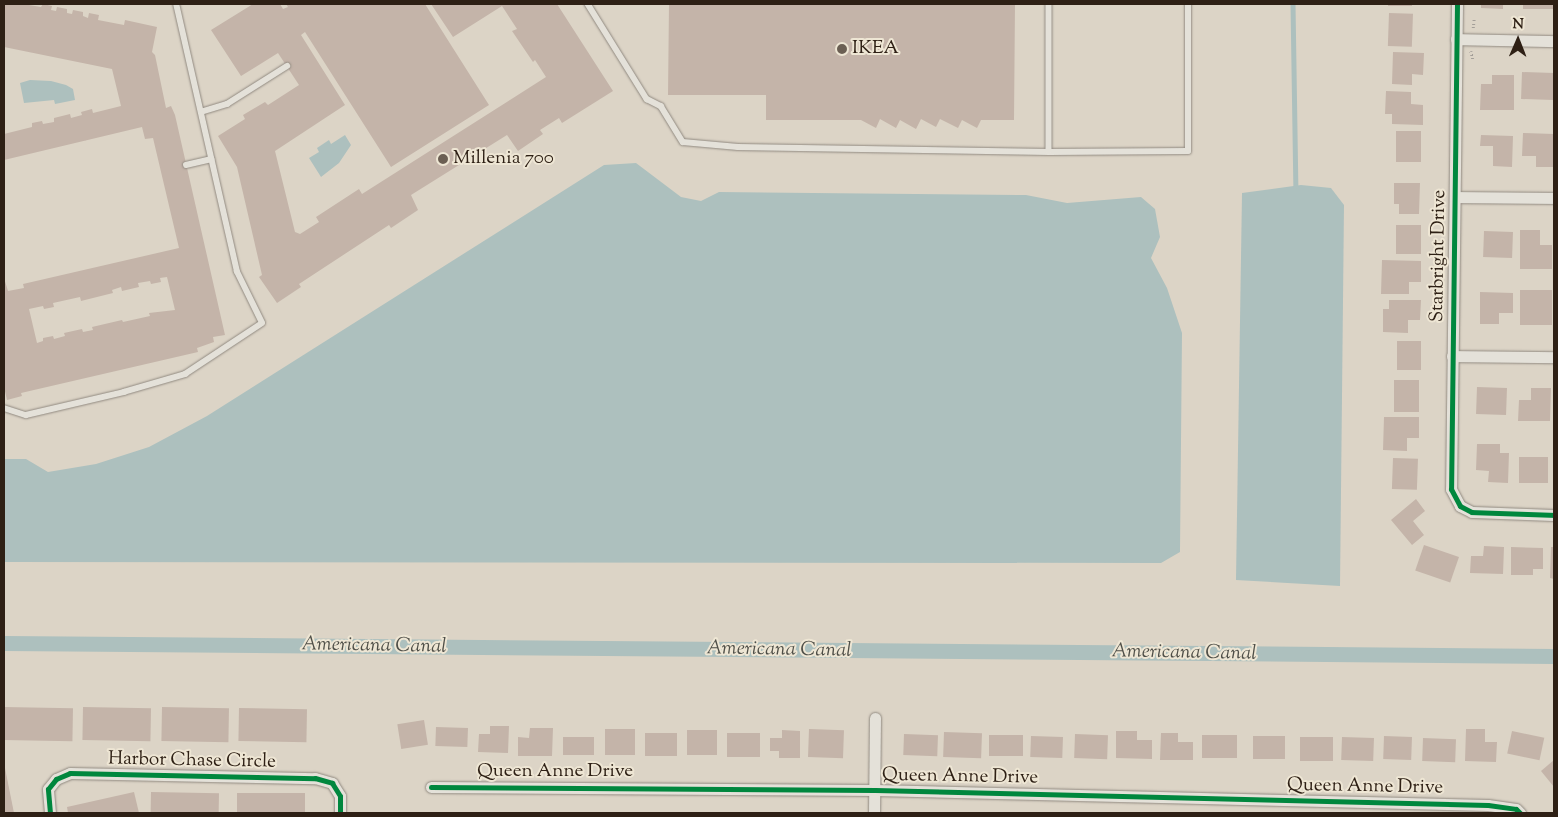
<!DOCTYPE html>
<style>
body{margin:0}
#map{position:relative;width:1558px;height:817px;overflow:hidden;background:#dcd4c6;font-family:"Sorts Mill Goudy",serif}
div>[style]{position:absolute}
.water>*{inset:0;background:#adc0be}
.stream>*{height:4.5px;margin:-2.25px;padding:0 2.25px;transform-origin:2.25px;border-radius:2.25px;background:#adc0be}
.canal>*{height:15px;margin:-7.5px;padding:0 7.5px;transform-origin:7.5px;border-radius:7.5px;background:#adc0be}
.building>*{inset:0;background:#c4b4a9;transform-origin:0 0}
.path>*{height:2.5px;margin-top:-1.25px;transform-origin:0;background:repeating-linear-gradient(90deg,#a39e98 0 1px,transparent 0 3.5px)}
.roads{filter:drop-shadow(0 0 1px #918a81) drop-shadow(0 0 1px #918a81)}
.lane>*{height:5.5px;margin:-2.75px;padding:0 2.75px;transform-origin:2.75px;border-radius:2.75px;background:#e4e1d9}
.street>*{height:11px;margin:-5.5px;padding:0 5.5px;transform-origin:5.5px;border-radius:5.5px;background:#e4e1d9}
.cycleway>*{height:5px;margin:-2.5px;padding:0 2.5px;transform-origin:2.5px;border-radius:2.5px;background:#00873e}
.dots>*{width:14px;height:14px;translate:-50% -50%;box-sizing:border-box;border:2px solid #eee6d4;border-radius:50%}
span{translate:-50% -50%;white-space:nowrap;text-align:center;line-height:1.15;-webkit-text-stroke:4px #eee6d4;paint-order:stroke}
.poi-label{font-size:19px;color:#2e2015}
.left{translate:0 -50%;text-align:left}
.street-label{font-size:19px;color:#2e2015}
.water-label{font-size:20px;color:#4e4e47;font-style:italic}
.frame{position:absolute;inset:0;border:5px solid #2e2015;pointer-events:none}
.north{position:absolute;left:1493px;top:15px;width:50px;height:50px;-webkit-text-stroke:4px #eee6d4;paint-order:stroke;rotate:1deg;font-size:14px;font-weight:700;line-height:20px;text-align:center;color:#2e2015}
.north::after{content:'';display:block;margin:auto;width:18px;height:22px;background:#2e2015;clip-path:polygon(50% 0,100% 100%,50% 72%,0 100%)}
</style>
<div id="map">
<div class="water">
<div style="clip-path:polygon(30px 80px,51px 81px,66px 85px,73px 89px,75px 100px,55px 104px,54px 100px,24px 103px,20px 83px)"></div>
<div style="clip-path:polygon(345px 135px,351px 145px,339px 163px,321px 177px,309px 158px,319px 152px,317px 148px,329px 140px,331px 144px)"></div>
<div style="clip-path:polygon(636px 163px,681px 197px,701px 201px,719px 192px,1026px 195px,1067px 203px,1141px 197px,1155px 209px,1160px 237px,1151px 258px,1167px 288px,1182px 333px,1180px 552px,1161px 563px,4px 562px,4px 459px,26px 459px,48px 472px,96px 464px,149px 447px,207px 416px,604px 165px)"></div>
<div style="clip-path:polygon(1301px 185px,1331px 188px,1344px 205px,1340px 586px,1236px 580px,1242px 193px)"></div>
</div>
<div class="stream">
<div style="left:1293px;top:4px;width:182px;rotate:89.1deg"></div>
</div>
<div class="canal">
<div style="left:4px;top:643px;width:1550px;rotate:0.48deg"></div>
</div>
<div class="building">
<div style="clip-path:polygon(evenodd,4px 4px,23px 4px,41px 7px,43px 4px,52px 6px,51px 10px,56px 11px,57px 7px,67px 9px,67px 13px,72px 14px,73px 10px,83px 12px,83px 16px,88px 18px,89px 13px,99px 15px,98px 20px,124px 25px,125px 20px,157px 27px,152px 52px,155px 55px,166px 108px,171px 106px,175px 115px,225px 335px,213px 337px,214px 342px,197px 348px,198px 352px,21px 393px,22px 396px,7px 400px,4px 387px,4px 278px,8px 291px,24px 288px,23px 284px,179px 248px,153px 138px,145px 139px,142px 127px,4px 160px,4px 134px,32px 127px,32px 123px,42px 121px,43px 124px,54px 122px,54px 118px,70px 114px,71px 118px,82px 115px,81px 112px,92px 109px,93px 113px,121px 106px,112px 69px,4px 47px,4px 4px,167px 277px,175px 310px,149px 313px,150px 316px,123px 322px,122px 320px,92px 327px,93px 330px,83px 332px,82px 329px,64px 333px,65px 336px,54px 339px,53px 336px,43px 338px,43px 341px,37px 343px,29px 309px,43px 306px,44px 309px,54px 307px,53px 303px,80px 297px,81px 301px,113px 293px,112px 290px,121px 287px,122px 291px,139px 287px,138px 283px,150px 281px,151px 284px,161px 282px,160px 278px,167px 277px)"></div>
<div style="clip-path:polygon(253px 4px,280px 4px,283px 9px,288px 7px,286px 4px,425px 4px,489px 105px,391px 167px,305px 32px,301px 35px,345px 105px,275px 151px,295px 232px,300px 234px,319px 222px,316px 217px,359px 189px,362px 194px,546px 77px,535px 60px,533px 62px,512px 31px,517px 29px,502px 6px,453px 37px,431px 4px,557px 4px,613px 91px,562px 123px,559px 118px,540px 130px,543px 134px,518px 151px,507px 135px,411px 195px,418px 210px,391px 228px,389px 225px,299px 284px,301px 287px,277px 303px,259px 277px,262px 275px,237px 167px,218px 136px,245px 119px,243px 115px,265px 102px,268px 105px,299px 85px,278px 53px,241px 76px,211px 30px)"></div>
<div style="clip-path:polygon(669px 4px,1015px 4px,1014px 120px,981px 120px,977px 128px,962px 120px,958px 128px,940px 119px,936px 127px,921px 119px,916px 129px,900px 120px,896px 128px,880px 119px,876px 128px,861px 120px,766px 120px,766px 95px,668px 95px)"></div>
<div style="left:1388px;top:4px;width:24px;height:2px"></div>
<div style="clip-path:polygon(1481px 4px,1503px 4px,1503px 9px,1481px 8px)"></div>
<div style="left:1523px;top:4px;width:31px;height:5px"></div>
<div style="left:1389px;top:13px;width:24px;height:33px;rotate:2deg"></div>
<div style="clip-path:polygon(1393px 52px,1424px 53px,1423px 75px,1412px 74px,1412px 85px,1392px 84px)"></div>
<div style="left:1522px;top:72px;width:32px;height:27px;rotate:2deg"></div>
<div style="clip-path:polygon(1492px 75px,1514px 75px,1514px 110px,1480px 110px,1481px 84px,1492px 84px)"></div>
<div style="clip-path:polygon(1386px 91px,1411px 92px,1411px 104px,1423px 105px,1423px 125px,1392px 124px,1392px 114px,1385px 114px)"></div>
<div style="left:1396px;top:131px;width:25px;height:31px"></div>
<div style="clip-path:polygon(1523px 133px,1554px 134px,1554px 167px,1536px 167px,1536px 156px,1522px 156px)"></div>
<div style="clip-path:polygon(1481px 135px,1513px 136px,1512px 167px,1493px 166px,1493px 146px,1480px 146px)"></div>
<div style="clip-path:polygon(1394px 183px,1420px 183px,1419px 214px,1399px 214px,1399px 204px,1394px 204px)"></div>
<div style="left:1396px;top:225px;width:25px;height:29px"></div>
<div style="clip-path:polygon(1520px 230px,1540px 230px,1540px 245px,1552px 245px,1552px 269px,1520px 269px)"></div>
<div style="left:1484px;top:231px;width:29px;height:26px;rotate:2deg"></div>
<div style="clip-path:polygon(1382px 260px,1421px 261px,1421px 282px,1409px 282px,1409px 294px,1381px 294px)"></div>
<div style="left:1520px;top:290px;width:32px;height:35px"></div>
<div style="clip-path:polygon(1480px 292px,1513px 293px,1513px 313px,1499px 313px,1499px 324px,1480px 324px)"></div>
<div style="clip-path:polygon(1389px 300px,1421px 300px,1420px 320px,1408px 320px,1408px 333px,1383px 332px,1383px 309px,1389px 309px)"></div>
<div style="left:1397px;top:341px;width:24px;height:29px"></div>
<div style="left:1394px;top:380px;width:25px;height:32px"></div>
<div style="left:1477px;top:387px;width:30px;height:27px;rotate:2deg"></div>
<div style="clip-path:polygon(1531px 388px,1551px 388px,1550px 421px,1518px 421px,1519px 400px,1531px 400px)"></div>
<div style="clip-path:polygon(1384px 417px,1419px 417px,1419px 438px,1407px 438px,1407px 451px,1383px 450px)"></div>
<div style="clip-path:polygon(1477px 444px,1500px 444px,1500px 453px,1509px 453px,1508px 483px,1488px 482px,1489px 471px,1476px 470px)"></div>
<div style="left:1519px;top:457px;width:29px;height:26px"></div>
<div style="left:1393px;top:458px;width:25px;height:31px;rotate:2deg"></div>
<div style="clip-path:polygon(1416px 499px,1425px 511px,1413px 521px,1424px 535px,1412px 545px,1391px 520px)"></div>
<div style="left:1424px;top:545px;width:37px;height:27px;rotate:19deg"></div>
<div style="clip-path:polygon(1484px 546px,1504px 547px,1503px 574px,1470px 573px,1471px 556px,1483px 556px)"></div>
<div style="clip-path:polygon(1511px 547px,1543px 548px,1543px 569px,1533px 569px,1533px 575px,1511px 575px)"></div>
<div style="clip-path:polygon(1551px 547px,1554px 547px,1554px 579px,1550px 578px)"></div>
<div style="left:4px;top:707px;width:69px;height:33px;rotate:1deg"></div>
<div style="left:83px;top:707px;width:68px;height:33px;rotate:1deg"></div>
<div style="left:162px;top:707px;width:67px;height:34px;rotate:1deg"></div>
<div style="left:239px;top:708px;width:68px;height:33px;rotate:1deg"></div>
<div style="left:424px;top:720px;width:25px;height:27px;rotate:81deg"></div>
<div style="clip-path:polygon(490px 726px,509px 726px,508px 753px,478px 752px,479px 734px,490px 734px)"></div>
<div style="left:436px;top:727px;width:32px;height:19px;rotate:2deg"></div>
<div style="clip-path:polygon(530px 728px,553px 728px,552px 756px,518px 756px,518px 737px,529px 738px)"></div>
<div style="left:605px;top:729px;width:30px;height:26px"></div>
<div style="left:809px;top:729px;width:35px;height:28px;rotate:2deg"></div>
<div style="clip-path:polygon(1466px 729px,1485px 729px,1485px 742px,1497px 742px,1496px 762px,1465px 761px)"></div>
<div style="left:687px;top:730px;width:30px;height:25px"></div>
<div style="clip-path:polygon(782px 730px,800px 731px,800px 758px,779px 758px,779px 751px,770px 751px,770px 738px,782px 738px)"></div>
<div style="clip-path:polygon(1116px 731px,1137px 731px,1137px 740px,1152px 740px,1152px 759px,1116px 758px)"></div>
<div style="left:1512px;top:731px;width:33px;height:23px;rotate:12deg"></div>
<div style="left:944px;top:732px;width:38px;height:25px;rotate:2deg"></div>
<div style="left:645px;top:733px;width:32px;height:23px"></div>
<div style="left:727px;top:733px;width:33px;height:24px"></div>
<div style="clip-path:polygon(1161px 733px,1178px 733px,1178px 742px,1193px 742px,1193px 760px,1160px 760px)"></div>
<div style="left:904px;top:734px;width:34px;height:21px;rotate:2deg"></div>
<div style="left:1075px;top:734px;width:33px;height:24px;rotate:2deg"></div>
<div style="left:989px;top:735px;width:34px;height:21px"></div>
<div style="left:1202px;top:735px;width:35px;height:23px"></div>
<div style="left:1031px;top:736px;width:32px;height:21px;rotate:2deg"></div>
<div style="left:1253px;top:736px;width:32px;height:23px"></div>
<div style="left:1384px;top:736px;width:28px;height:23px;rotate:2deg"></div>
<div style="left:563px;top:737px;width:31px;height:18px"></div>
<div style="left:1300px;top:737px;width:33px;height:24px"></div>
<div style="left:1342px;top:737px;width:32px;height:23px;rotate:2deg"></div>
<div style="left:1423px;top:738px;width:33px;height:23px;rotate:2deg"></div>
<div style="clip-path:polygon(1554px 760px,1554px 787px,1541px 771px)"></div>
<div style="clip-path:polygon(4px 768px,5px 768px,14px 813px,4px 813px)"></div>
<div style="clip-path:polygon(134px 792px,139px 813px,68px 813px,67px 807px)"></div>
<div style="left:151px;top:792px;width:68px;height:21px;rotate:1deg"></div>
<div style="left:305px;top:793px;width:20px;height:68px;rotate:90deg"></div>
</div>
<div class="path">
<div style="left:1473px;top:28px;width:9px;rotate:-84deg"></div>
<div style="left:1471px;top:51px;width:8px;rotate:76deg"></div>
</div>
<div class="roads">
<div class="lane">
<div style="left:588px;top:4px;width:112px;rotate:58.2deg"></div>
<div style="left:647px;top:99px;width:16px;rotate:27deg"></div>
<div style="left:661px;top:106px;width:42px;rotate:58.6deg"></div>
<div style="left:683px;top:142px;width:55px;rotate:5.2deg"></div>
<div style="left:738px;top:147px;width:311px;rotate:0.9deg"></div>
<div style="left:1049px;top:152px;width:139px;rotate:-0.4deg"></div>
<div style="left:1188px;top:151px;width:147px;rotate:-90deg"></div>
<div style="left:1049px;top:4px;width:148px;rotate:90deg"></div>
<div style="left:201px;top:112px;width:27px;rotate:-17deg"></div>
<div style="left:227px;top:104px;width:71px;rotate:-32.3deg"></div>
<div style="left:186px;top:165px;width:26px;rotate:-13deg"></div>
<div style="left:4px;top:408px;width:23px;rotate:18deg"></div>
<div style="left:26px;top:415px;width:101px;rotate:-13.2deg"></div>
<div style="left:124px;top:392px;width:64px;rotate:-16.4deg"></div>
<div style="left:185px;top:374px;width:92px;rotate:-33.5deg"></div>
<div style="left:262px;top:323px;width:57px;rotate:-116.1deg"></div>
<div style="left:237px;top:272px;width:275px;rotate:-102.8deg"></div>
</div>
<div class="street">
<div style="left:1457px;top:4px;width:485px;rotate:90.7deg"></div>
<div style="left:1451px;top:489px;width:19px;rotate:62deg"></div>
<div style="left:1460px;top:506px;width:13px;rotate:27deg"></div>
<div style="left:1472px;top:512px;width:82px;rotate:2.1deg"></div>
<div style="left:1456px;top:39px;width:98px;rotate:1.2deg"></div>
<div style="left:1455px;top:197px;width:99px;rotate:0.6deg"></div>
<div style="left:1452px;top:356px;width:102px;rotate:0.6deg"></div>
<div style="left:431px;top:787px;width:444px;rotate:0.4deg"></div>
<div style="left:875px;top:790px;width:613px;rotate:1.4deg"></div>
<div style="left:1488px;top:805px;width:28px;rotate:8deg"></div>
<div style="left:1516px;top:809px;width:6px;rotate:45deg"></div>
<div style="left:50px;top:813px;width:24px;rotate:-95deg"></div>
<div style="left:48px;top:789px;width:13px;rotate:-51deg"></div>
<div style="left:56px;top:779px;width:15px;rotate:-23deg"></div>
<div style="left:70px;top:773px;width:245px;rotate:1.2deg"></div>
<div style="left:315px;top:778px;width:18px;rotate:16deg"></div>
<div style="left:332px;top:783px;width:15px;rotate:58deg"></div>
<div style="left:340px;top:796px;width:17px;rotate:90deg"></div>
<div style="left:874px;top:813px;width:95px;rotate:-89.4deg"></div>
</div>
</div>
<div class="cycleway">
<div style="left:1457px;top:4px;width:485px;rotate:90.7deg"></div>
<div style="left:1451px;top:489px;width:19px;rotate:62deg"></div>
<div style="left:1460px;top:506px;width:13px;rotate:27deg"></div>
<div style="left:1472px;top:512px;width:82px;rotate:2.1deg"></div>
<div style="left:431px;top:787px;width:444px;rotate:0.4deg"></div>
<div style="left:875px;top:790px;width:613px;rotate:1.4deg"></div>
<div style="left:1488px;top:805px;width:28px;rotate:8deg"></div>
<div style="left:1516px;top:809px;width:6px;rotate:45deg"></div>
<div style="left:50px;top:813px;width:24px;rotate:-95deg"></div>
<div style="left:48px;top:789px;width:13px;rotate:-51deg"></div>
<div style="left:56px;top:779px;width:15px;rotate:-23deg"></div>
<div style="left:70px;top:773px;width:245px;rotate:1.2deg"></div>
<div style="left:315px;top:778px;width:18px;rotate:16deg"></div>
<div style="left:332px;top:783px;width:15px;rotate:58deg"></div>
<div style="left:340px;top:796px;width:17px;rotate:90deg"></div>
</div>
<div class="dots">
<div style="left:842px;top:49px;background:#6b5f53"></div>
<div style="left:443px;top:159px;background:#6b5f53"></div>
</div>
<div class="poi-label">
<span class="left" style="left:852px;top:49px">IKEA</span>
<span class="left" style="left:453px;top:159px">Millenia 700</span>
</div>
<div class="street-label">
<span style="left:1439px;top:256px;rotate:-89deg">Starbright Drive</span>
<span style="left:192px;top:761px;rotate:1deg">Harbor Chase Circle</span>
<span style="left:555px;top:772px">Queen Anne Drive</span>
<span style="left:960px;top:777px;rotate:1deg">Queen Anne Drive</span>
<span style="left:1365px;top:787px;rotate:1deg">Queen Anne Drive</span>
</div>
<div class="water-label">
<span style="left:374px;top:646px;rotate:1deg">Americana Canal</span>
<span style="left:779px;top:650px;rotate:1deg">Americana Canal</span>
<span style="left:1184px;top:653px;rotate:1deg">Americana Canal</span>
</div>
<div class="frame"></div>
<div class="north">N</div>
</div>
